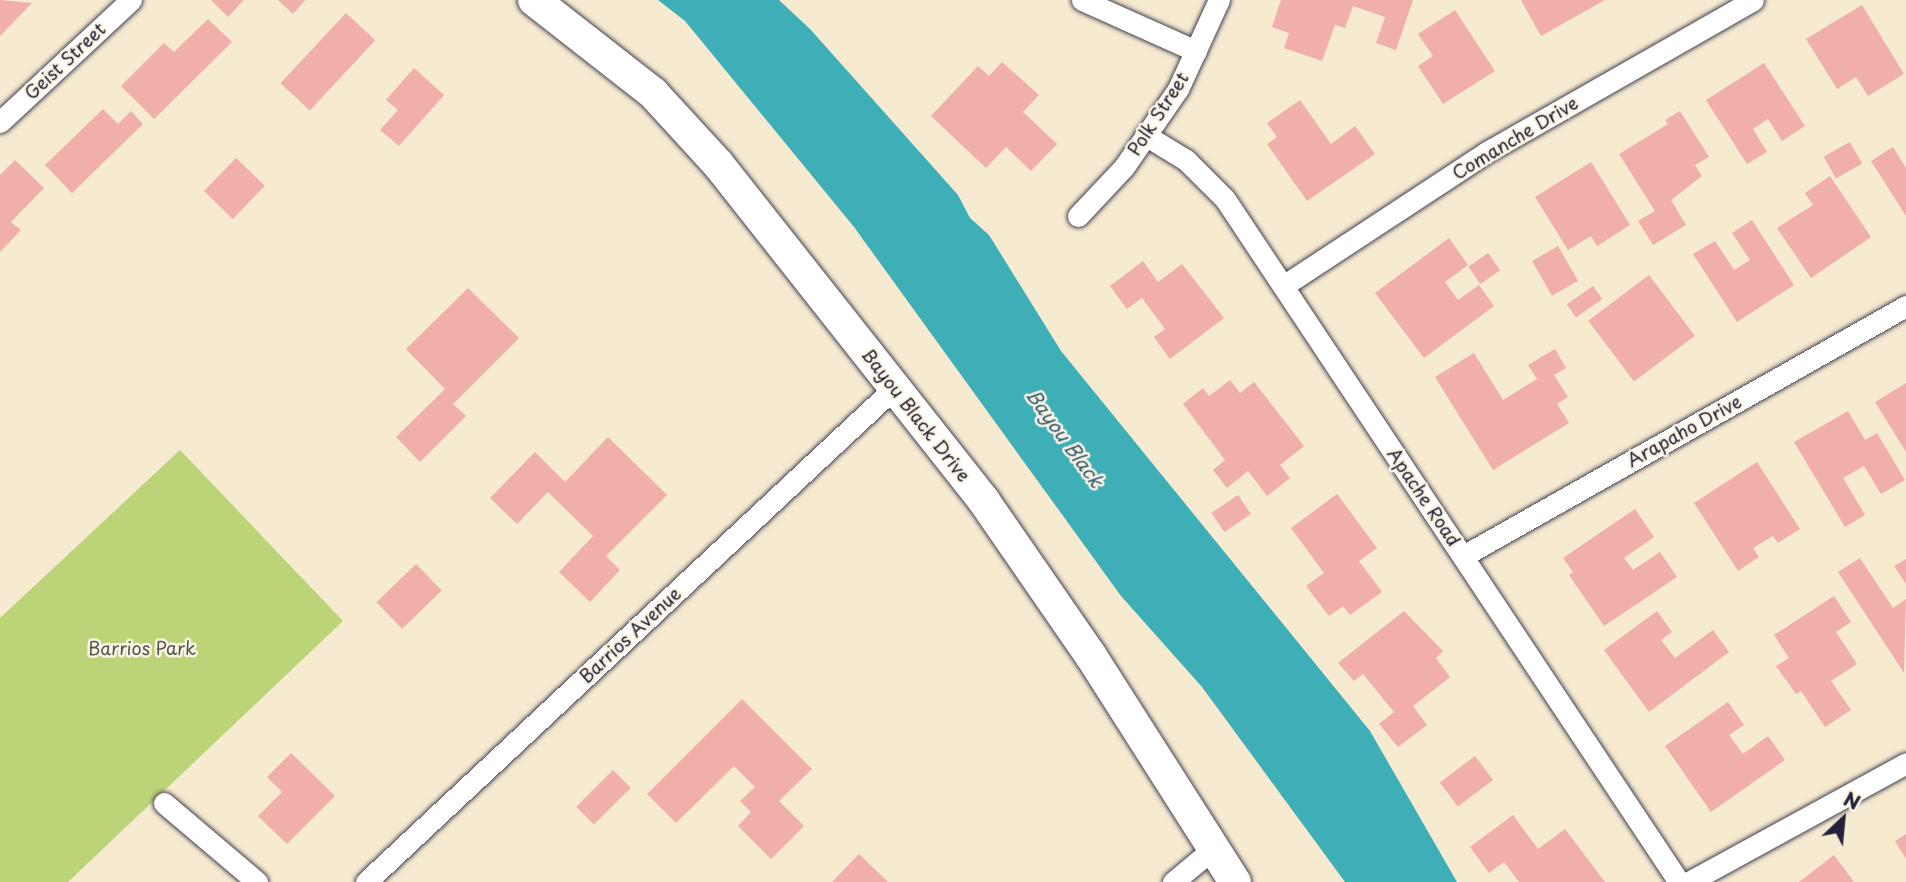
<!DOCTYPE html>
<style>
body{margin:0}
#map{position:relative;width:1906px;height:882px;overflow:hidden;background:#f6ead1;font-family:"Playpen Sans",sans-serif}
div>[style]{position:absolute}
.green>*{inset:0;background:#bcd478}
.water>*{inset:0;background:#3eafb7}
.building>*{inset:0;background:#f0afab;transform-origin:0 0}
.roads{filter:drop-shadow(0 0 2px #424052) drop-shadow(0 0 2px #424052)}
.street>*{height:21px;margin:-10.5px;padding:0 10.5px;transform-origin:10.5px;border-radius:10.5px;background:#fff}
.secondary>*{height:32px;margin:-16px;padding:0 16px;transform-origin:16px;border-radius:16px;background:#fff}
span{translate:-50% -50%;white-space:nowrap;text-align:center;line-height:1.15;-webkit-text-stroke:5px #fcf5e5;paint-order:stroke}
.street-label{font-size:18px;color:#22223b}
.park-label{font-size:18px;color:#50574d}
.water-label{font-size:19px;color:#2d5a6d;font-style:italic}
.north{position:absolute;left:1808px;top:784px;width:70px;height:70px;-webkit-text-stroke:5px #fcf5e5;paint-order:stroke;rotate:26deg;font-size:19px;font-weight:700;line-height:28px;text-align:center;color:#22223b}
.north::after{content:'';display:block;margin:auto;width:24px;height:32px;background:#22223b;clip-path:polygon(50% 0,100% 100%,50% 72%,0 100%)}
</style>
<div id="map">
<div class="green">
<div style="clip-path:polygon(180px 450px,343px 621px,68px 882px,0 882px,0 618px)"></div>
</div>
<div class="water">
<div style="clip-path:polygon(658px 0,779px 0,810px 29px,958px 195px,970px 218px,989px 235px,1061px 351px,1370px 731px,1457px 882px,1345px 882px,1202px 687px,1121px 596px,854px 227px,685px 21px)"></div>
</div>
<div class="building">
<div style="clip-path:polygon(0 0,32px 3px,0 36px)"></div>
<div style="clip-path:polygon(211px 0,244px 0,228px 17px)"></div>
<div style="clip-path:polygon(278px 0,305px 0,293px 14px)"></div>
<div style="clip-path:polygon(1281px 0,1413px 0,1396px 50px,1376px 43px,1385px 17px,1353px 6px,1345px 28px,1335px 25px,1322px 61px,1284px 48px,1289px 33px,1272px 27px)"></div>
<div style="clip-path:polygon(1521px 0,1605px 0,1541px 36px)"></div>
<div style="clip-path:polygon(1862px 5px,1904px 74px,1868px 96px,1856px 77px,1837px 89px,1806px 39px)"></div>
<div style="clip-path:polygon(1455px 10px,1495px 71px,1443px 104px,1418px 66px,1433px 56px,1418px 34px)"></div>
<div style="left:346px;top:13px;width:40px;height:96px;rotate:43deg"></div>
<div style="clip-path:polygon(208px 19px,232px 42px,154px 119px,121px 86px,164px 43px,174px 52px)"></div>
<div style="clip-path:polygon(1002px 62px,1039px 95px,1023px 112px,1057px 144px,1031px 171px,1006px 147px,986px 168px,931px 116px,978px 66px,989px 76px)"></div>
<div style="clip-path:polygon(1764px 63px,1805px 126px,1782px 141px,1768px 119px,1753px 129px,1767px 152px,1747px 164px,1706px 100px)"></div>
<div style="clip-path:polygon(414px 68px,444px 95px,399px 146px,380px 130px,398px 110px,386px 100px)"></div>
<div style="clip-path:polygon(1300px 100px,1331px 144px,1355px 126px,1375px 154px,1307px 201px,1267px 144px,1277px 137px,1267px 123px)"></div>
<div style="clip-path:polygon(103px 109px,118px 124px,131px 111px,143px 124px,72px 193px,45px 165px)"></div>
<div style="clip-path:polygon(1680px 111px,1709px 157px,1695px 165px,1702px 176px,1671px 200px,1686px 225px,1653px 245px,1638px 221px,1655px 211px,1619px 154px,1668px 124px,1665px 120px)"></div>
<div style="left:1850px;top:142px;width:25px;height:30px;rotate:61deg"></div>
<div style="clip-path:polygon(1893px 147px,1906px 168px,1906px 216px,1871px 161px)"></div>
<div style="left:236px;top:158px;width:40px;height:46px;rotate:44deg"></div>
<div style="clip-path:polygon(15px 160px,44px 188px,11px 222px,21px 230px,0 252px,0 175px)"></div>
<div style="clip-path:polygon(1591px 162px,1630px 225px,1597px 246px,1591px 236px,1568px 250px,1535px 197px)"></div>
<div style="clip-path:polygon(1830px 176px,1871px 237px,1811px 278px,1777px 228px,1813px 205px,1805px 193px)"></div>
<div style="clip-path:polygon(1752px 220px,1794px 285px,1737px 322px,1693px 254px,1715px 241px,1734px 270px,1750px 260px,1732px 233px)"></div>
<div style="clip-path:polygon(1449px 238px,1468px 265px,1445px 282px,1458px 300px,1479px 285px,1494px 306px,1424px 358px,1375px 293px)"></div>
<div style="left:1558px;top:246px;width:40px;height:30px;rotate:60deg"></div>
<div style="left:1488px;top:253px;width:21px;height:24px;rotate:55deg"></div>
<div style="clip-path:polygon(1143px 261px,1158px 282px,1182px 264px,1224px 318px,1170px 359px,1154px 337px,1165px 329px,1142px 298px,1127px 309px,1110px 286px)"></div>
<div style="left:1649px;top:275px;width:76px;height:76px;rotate:53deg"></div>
<div style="left:1593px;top:286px;width:16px;height:32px;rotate:55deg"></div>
<div style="clip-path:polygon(468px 288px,519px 338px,453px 404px,466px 416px,420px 462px,396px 437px,445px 389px,406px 349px)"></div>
<div style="clip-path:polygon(1555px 349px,1566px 368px,1554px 375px,1568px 397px,1557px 404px,1569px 423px,1493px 470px,1435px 377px,1474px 353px,1503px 400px,1537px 379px,1528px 365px)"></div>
<div style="clip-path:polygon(1230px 380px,1240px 393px,1254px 382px,1304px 446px,1280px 465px,1290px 478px,1267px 496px,1248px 471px,1227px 488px,1213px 470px,1225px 460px,1183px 404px,1203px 388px,1209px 396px)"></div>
<div style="clip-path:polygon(1906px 383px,1906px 452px,1875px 402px)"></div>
<div style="clip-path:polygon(1848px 411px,1865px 440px,1877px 433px,1905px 480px,1881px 494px,1864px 466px,1843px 478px,1865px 515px,1845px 527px,1794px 442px)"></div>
<div style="clip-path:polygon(608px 437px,667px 495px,606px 556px,620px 570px,590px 602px,559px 572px,593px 536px,548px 492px,517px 524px,490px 498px,535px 452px,565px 482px)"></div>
<div style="clip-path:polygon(1757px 462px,1800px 529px,1778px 543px,1773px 536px,1753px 548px,1759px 557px,1738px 571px,1694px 503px)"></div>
<div style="clip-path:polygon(1337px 494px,1377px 548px,1359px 561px,1382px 592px,1350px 615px,1343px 606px,1329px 616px,1306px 586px,1324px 573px,1291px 528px)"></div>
<div style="left:1238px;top:495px;width:23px;height:32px;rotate:56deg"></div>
<div style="clip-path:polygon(1635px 509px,1654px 537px,1624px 558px,1633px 570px,1660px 552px,1677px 577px,1604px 626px,1569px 575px,1573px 572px,1563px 558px)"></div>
<div style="clip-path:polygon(1860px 558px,1893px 608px,1906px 599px,1904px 673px,1838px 572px)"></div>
<div style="clip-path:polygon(1906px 559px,1906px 584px,1894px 566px)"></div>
<div style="left:416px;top:564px;width:37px;height:55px;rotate:46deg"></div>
<div style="clip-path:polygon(1834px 596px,1851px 622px,1836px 632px,1857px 664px,1831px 681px,1851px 710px,1825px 727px,1801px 691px,1796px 694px,1776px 666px,1789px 658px,1774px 635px)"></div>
<div style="clip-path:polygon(1404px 611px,1443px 651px,1436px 658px,1450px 677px,1413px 706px,1427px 725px,1398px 747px,1379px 724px,1394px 712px,1363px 674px,1354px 681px,1338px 663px)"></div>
<div style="clip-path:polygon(1657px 611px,1672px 632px,1661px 640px,1675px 658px,1713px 630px,1729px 652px,1649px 712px,1604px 650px)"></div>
<div style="clip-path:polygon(742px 699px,812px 769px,779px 801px,804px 826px,771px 859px,738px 826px,751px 812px,740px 801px,755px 787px,734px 766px,676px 823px,647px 794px)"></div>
<div style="clip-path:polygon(1728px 702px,1744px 725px,1729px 735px,1743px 754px,1768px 736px,1785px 760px,1711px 812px,1665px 746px)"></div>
<div style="clip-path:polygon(291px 753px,335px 796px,287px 844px,258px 816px,282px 792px,267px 777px)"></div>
<div style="left:1475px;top:756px;width:30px;height:44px;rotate:53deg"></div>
<div style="left:613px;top:770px;width:25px;height:52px;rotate:45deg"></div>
<div style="clip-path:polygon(1513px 815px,1538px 849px,1565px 829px,1605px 882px,1519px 882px,1504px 862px,1489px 873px,1470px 847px)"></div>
<div style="clip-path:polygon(1906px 834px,1906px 859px,1895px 841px)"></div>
<div style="clip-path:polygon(859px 854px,888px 882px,832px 882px)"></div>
<div style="clip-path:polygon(1834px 855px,1854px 882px,1799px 882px)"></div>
</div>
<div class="roads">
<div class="street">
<div style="left:1082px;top:0;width:125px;rotate:24.1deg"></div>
<div style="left:0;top:122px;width:179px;rotate:-43deg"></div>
<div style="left:1145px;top:135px;width:48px;rotate:31.4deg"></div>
<div style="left:1186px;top:160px;width:55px;rotate:45deg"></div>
<div style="left:1225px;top:199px;width:820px;rotate:56.39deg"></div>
<div style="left:1078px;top:216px;width:67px;rotate:-46.8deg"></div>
<div style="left:1124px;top:167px;width:95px;rotate:-55.3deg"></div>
<div style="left:1178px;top:89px;width:98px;rotate:-65.3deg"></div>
<div style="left:1283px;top:286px;width:244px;rotate:-33.3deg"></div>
<div style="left:1487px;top:152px;width:306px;rotate:-29.7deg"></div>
<div style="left:1463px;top:556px;width:509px;rotate:-29.44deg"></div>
<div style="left:164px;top:803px;width:122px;rotate:40.3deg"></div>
<div style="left:366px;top:882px;width:723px;rotate:-43.09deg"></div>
<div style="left:1173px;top:882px;width:53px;rotate:-39.7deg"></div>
<div style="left:1689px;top:882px;width:247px;rotate:-28.7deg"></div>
</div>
<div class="secondary">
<div style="left:534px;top:0;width:151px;rotate:38deg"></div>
<div style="left:653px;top:93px;width:96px;rotate:47.5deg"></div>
<div style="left:718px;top:164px;width:429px;rotate:51.7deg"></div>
<div style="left:984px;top:501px;width:188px;rotate:55.4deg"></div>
<div style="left:1091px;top:656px;width:268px;rotate:57.5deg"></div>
</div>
</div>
<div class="street-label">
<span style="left:65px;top:61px;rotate:-43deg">Geist Street</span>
<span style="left:1158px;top:114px;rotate:-57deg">Polk Street</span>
<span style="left:1515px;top:138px;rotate:-31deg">Comanche Drive</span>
<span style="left:916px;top:415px;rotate:52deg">Bayou Black Drive</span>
<span style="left:1684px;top:431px;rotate:-29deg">Arapaho Drive</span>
<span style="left:1424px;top:497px;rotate:56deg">Apache Road</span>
<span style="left:630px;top:635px;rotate:-43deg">Barrios Avenue</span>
</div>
<div class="park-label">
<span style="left:142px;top:648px">Barrios Park</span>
</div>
<div class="water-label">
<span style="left:1065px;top:438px;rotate:54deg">Bayou Black</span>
</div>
<div class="north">N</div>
</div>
